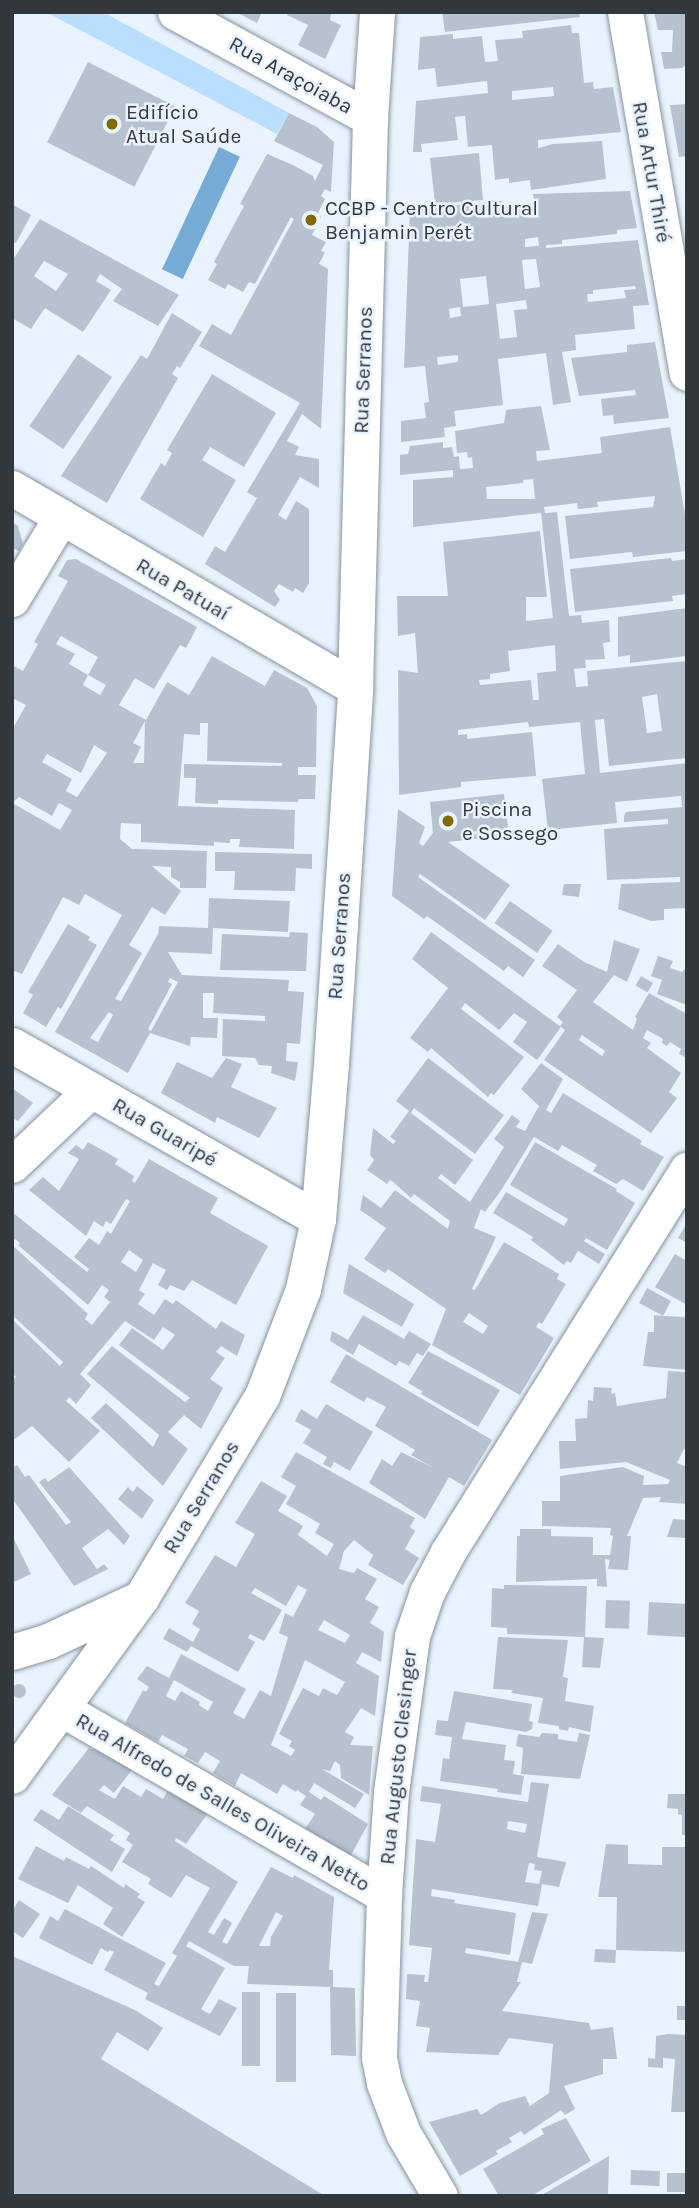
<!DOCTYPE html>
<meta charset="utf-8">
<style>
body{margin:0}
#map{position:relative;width:699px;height:2208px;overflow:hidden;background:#e8f3fd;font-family:Karla,sans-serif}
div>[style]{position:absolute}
.green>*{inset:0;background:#badefd}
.water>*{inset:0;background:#76abd6;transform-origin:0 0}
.building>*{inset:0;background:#b6c3cf;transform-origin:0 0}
.round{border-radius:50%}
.roads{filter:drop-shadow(0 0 2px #87939e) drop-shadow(0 0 2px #87939e)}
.minor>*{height:35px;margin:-17.5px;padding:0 17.5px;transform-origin:17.5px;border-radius:17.5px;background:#fff}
.dots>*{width:19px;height:19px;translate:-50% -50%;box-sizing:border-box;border:4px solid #e8f3fd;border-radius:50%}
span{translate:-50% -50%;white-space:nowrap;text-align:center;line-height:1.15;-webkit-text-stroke:5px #e8f3fd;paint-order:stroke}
.street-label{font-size:21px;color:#33383d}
.poi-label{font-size:21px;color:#33383d}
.left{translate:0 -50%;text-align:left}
.frame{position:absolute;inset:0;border:14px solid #33383d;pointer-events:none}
</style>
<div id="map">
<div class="green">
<div style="clip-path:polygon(46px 12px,103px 12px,289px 113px,277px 134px)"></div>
</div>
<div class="water">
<div style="left:219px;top:147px;width:23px;height:135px;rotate:25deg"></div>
</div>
<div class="building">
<div style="clip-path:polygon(236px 12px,262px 12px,257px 23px)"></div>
<div style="clip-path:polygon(288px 12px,331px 12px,330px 20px,341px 25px,325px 59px,298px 45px,308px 25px,287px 15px)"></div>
<div style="clip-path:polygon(442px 12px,579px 12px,580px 17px,445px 32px)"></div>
<div style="clip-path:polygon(654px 12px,687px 12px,687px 64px,682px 68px,664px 69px,661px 52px,672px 52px,673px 30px,658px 30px)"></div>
<div style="clip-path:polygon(evenodd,571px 25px,572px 33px,579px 33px,584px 83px,593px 82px,594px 89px,613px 87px,621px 132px,538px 140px,538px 148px,553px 144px,602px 141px,606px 179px,531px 190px,530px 180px,509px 183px,509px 178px,495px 180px,492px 145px,468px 147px,465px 116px,455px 117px,458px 140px,421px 144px,422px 152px,413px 152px,416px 101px,488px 93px,487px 81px,437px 87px,435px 68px,418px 70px,420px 37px,453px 34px,453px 39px,482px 36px,485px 62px,498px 61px,495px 40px,523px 38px,522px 31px,571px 25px,553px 87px,554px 96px,512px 100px,512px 91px,553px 87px)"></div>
<div style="left:88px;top:62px;width:98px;height:90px;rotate:27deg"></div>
<div style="clip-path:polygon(687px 104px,687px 156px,679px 157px,670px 105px)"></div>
<div style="clip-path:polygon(289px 113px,317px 127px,334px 142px,331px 192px,325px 189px,321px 196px,325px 199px,317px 215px,321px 217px,312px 235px,326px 242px,321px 251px,325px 252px,319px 264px,328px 269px,321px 429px,302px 414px,287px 441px,299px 447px,295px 455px,319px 459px,319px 488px,300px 477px,278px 515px,286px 520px,296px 501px,309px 509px,309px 583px,303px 593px,295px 588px,293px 592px,279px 584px,274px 591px,280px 600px,275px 607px,205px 564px,215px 546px,225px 552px,257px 498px,247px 492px,300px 403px,199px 346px,212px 324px,231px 335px,294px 219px,291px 217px,255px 284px,249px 282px,243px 292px,228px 284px,225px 289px,208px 280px,217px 264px,214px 262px,244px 206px,240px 204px,267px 154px,293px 165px,313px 176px,315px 181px,323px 165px,274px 141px)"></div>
<div style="clip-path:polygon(evenodd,479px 153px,483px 200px,447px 203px,448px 206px,502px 201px,502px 206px,523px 204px,523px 207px,535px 205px,533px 194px,630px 191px,637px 228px,617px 230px,617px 234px,562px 240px,562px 244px,546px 245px,546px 248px,638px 240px,649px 305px,633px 306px,635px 329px,575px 335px,576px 350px,562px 352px,571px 402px,553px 405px,546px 353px,498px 359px,503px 405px,454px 411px,456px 426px,444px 428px,445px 437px,401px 442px,401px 421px,426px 418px,424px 403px,429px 402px,425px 366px,404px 368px,410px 207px,435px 204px,430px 158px,479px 153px,538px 237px,539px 246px,525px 247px,525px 239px,538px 237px,479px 153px,536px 259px,540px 287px,525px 289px,522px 260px,536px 259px,479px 153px,486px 276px,489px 304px,463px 307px,460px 279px,486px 276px,479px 153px,635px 286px,636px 289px,624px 290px,626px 298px,588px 302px,587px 294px,593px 294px,593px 290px,635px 286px,479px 153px,526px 300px,527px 309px,514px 310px,517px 337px,500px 339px,496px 304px,526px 300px,479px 153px,460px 307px,461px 316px,450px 318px,449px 309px,460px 307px,479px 153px,458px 355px,458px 362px,438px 365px,437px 357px,458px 355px)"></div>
<div style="clip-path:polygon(12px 204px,31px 215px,16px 243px,12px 241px)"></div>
<div style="clip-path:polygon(evenodd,40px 219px,179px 295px,158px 326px,113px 301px,122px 289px,100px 274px,96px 281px,111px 290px,83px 332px,45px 308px,31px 329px,12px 318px,12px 261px,40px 219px,44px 261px,68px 274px,56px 291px,34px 276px,44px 261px)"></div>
<div style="clip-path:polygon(172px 313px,202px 332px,180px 368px,177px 366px,172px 374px,178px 378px,107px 503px,61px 476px,141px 355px,147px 359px)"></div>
<div style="clip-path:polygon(655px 342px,669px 418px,614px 424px,613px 415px,603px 416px,601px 399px,636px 395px,635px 390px,579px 396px,571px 358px,627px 352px,627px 345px)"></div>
<div style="left:78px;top:354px;width:41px;height:87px;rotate:34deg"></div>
<div style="clip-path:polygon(212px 374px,276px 413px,244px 467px,210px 447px,202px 460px,236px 480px,203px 537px,140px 499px,161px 463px,165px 466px,172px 453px,167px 450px)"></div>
<div style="clip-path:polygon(evenodd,541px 406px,550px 450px,536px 451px,537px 461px,602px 453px,600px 437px,670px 427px,687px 526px,687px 551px,633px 557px,632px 552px,570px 559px,565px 516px,653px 507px,655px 496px,597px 502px,598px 507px,578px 509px,577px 503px,544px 507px,545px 513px,557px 512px,569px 616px,581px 615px,582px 623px,609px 620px,610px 642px,603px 643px,605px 659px,585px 660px,586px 668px,574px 669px,576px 687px,588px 686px,587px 671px,686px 661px,687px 758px,609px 766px,604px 719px,595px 720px,600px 773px,687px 763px,687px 908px,664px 909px,664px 920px,651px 921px,618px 909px,621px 884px,680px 882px,680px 877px,607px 880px,604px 829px,668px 824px,668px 819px,624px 822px,624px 816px,626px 812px,682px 807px,681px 796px,615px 802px,617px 823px,548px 830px,542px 779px,585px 774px,580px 722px,529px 727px,528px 722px,458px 730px,458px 735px,467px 734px,467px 739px,532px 732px,536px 776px,461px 782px,461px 787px,399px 795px,398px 670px,418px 673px,415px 633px,398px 636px,397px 596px,448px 596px,443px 542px,540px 531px,547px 597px,526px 597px,526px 621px,553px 618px,541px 513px,413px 527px,413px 480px,453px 477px,453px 470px,400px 475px,400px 455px,408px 454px,410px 446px,443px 442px,443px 448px,452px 447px,454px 457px,459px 456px,460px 469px,473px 468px,472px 457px,468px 458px,467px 452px,457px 453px,455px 431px,504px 423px,506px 410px,541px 406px,533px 479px,535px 499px,487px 499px,486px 487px,523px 483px,523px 480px,533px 479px,541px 406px,555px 645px,556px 671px,537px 673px,539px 700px,533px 700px,531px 680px,480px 685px,479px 680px,490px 679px,490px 674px,510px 671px,508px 651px,555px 645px,541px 406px,657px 694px,662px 731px,647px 733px,642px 697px,657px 694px)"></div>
<div style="clip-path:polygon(12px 522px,18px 526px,23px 544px,19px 551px,12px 548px)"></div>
<div style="clip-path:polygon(671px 558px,672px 561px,687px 559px,687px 594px,672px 596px,673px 601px,575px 612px,570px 569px)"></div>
<div style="clip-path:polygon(evenodd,76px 559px,197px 627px,186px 648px,180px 645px,154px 689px,135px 678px,119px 705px,146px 720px,167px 682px,189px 695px,212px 656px,265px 686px,274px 670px,307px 688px,317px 706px,316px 767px,298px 767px,298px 775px,316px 775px,315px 799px,299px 799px,298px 802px,218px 800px,218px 804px,195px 803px,196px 778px,184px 778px,184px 764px,282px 766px,282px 763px,207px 761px,208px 723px,200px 723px,200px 735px,184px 734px,178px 806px,295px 810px,294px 849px,239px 847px,240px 839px,230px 839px,230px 843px,214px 842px,214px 846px,141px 842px,141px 824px,121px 823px,120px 839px,132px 849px,207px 851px,206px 888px,180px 888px,180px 882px,171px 877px,171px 867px,152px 866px,181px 891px,165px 915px,152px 907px,129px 945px,142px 953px,115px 999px,121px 1001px,158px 934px,159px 926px,208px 928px,209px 898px,290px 901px,288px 932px,213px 928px,212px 954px,168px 952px,182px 975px,289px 980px,288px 991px,304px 992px,300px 1044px,287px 1043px,286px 1061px,298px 1062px,295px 1081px,271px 1073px,272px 1066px,259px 1065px,255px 1058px,222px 1056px,223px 1019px,265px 1021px,265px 1016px,213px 1013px,214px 993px,203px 993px,203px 1018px,218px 1018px,217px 1038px,191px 1037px,190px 1046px,150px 1033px,128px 1073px,55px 1032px,122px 915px,85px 894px,79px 905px,63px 897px,22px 974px,12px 970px,12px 807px,14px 804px,60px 830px,72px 810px,59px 803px,52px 816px,19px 797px,12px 803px,12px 730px,26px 705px,12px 698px,12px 665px,23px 671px,38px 644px,34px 642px,68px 581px,58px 576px,67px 560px,76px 559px,61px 636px,98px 657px,88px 675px,106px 685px,100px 695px,83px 685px,88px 675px,69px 664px,75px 654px,56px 644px,61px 636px,76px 559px,145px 721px,144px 763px,133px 763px,141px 747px,133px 743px,145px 721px,76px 559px,94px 745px,107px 753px,77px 797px,66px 791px,72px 779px,42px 762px,47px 754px,81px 773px,94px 745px,76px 559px,170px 978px,178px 982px,151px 1031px,148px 1029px,172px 984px,168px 982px,170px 978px,76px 559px,109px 1012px,113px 1015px,98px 1042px,90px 1038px,109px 1012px)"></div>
<div style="clip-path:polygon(687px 608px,687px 656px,630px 663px,630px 655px,618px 657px,618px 617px)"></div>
<div style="clip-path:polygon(504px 794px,509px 835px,448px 842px,510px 885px,485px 920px,420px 874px,418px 877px,535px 960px,523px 977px,508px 966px,504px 971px,427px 916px,424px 919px,392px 896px,398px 809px,425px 827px,419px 843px,423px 846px,433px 833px,430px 802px)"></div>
<div style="clip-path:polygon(215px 852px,312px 854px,312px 869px,296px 868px,295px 891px,234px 890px,235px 871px,215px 871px)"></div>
<div style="clip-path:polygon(564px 884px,581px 884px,579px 897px,562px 895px)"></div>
<div style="left:510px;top:901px;width:52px;height:27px;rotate:35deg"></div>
<div style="clip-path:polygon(68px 924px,90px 937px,88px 940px,97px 945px,61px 1009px,58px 1007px,46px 1027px,23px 1013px,33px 995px,28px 992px)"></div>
<div style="clip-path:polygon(290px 932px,308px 933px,306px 971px,220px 970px,222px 934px,289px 937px)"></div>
<div style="clip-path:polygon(431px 932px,561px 1027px,537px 1060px,513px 1042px,527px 1022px,514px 1013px,499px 1030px,465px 1003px,461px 1009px,524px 1057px,494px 1095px,491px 1093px,488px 1097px,431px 1048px,428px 1052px,410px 1038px,448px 988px,412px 959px)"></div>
<div style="clip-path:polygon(evenodd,614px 940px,640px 949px,627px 982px,614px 975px,593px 1002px,633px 1030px,637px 1019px,635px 1017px,649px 993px,687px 1014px,687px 1058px,679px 1054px,681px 1049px,670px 1042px,667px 1046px,662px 1043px,663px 1039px,647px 1030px,643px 1038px,651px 1043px,647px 1048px,681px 1073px,669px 1092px,677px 1098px,651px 1133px,544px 1060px,565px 1030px,560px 1026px,563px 1022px,557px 1017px,577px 990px,542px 966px,558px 944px,584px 962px,607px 972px,614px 940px,582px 1035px,605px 1051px,602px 1056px,579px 1040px,582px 1035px)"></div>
<div style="clip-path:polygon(658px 956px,673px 961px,670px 968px,682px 972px,687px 966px,687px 1005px,657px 994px,662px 980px,651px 976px)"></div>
<div style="left:641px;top:976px;width:14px;height:11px;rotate:30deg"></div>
<div style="clip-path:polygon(226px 1058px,242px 1064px,231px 1087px,277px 1108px,259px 1138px,217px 1117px,215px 1123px,161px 1093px,177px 1062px,212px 1078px)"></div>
<div style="clip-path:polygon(evenodd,428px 1058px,504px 1115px,475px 1154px,414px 1108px,411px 1113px,473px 1160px,455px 1185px,441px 1174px,438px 1178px,470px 1202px,504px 1147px,494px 1139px,512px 1115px,520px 1121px,516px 1127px,525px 1131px,539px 1106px,521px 1089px,541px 1063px,563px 1079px,546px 1110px,551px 1113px,563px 1093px,642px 1141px,640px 1144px,664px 1157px,643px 1191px,623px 1179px,616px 1184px,593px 1171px,597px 1165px,562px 1145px,558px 1151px,534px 1137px,502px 1189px,485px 1212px,481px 1209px,474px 1228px,496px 1237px,472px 1289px,475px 1290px,504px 1242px,559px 1274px,557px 1279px,566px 1284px,542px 1324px,539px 1322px,536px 1327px,554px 1338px,520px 1395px,432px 1345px,446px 1309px,388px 1269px,385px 1273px,364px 1259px,386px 1228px,360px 1210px,363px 1195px,381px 1208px,395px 1190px,448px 1229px,450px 1221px,414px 1194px,411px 1198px,393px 1182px,390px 1180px,387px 1184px,367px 1170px,374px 1160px,370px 1155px,373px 1128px,393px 1144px,396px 1141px,390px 1137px,409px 1111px,396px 1101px,428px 1058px,469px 1313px,488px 1326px,483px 1334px,463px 1322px,469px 1313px)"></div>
<div style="clip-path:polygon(12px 1088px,33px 1103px,18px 1121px,12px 1118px)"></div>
<div style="clip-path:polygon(evenodd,88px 1142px,118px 1159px,115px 1164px,134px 1176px,132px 1181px,135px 1183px,149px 1159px,218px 1198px,210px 1213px,268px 1246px,236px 1305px,192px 1280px,184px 1291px,170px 1285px,167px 1290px,158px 1285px,166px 1270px,153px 1263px,139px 1290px,145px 1294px,138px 1304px,154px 1315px,165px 1299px,173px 1304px,176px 1300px,216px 1329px,221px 1321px,245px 1335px,237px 1356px,221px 1346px,216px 1352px,225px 1358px,210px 1379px,223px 1388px,201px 1429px,184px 1415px,168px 1432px,188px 1449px,163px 1486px,91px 1418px,106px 1403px,153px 1447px,159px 1435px,87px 1374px,112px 1346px,185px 1402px,190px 1398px,119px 1345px,132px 1328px,163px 1350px,175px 1335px,163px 1327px,154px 1340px,125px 1321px,80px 1374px,91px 1385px,76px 1404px,69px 1397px,66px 1401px,100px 1431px,69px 1462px,32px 1426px,12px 1441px,12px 1381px,16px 1377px,12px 1373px,12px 1319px,60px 1366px,63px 1362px,12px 1315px,12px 1245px,88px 1314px,85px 1319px,92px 1325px,110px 1302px,104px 1297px,109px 1290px,102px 1285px,88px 1305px,18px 1245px,20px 1243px,12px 1237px,12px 1212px,87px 1272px,89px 1269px,74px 1257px,89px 1238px,99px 1245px,107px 1231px,111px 1234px,130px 1201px,126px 1199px,111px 1224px,106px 1221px,103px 1227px,94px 1221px,86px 1236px,29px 1190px,43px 1177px,59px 1191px,79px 1159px,68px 1153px,76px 1145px,83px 1150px,88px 1142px,129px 1250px,143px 1260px,136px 1272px,121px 1262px,129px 1250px)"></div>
<div style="clip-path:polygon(535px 1142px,617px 1189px,616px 1191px,635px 1203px,607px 1250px,586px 1238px,584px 1241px,605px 1254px,599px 1264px,578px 1251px,571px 1263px,567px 1261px,564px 1265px,531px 1240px,533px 1237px,493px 1213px,506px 1192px,564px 1226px,568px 1219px,510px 1185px)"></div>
<div style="clip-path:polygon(687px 1223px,687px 1243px,678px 1238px)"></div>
<div style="clip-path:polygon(675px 1254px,685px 1260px,687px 1256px,687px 1305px,655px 1287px)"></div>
<div style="clip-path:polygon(349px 1264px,414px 1304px,402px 1327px,343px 1293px)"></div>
<div style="clip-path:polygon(647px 1288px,671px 1301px,663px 1316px,687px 1317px,687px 1370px,643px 1366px,648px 1332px,654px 1332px,654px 1315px,663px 1316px,639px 1303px)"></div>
<div style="clip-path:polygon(363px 1315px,404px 1339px,409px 1331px,431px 1344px,423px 1356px,417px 1353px,409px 1366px,399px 1361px,396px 1366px,359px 1344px,353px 1355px,330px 1341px,332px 1331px,348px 1340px)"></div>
<div style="clip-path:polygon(428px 1351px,500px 1390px,478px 1427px,421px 1394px,422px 1391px,408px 1383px)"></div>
<div style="clip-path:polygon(346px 1354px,492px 1440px,464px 1486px,449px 1477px,425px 1519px,369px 1483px,382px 1459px,392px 1466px,401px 1452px,434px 1468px,411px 1455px,415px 1450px,375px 1426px,386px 1407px,367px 1397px,364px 1402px,330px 1382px)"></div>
<div style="clip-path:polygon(668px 1371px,687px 1372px,687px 1450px,684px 1449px,677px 1463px,687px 1467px,687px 1504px,659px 1502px,661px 1497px,643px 1498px,627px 1536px,631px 1536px,628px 1570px,608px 1569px,610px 1560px,605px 1559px,607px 1587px,597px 1586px,597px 1579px,516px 1582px,517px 1536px,520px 1536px,520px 1529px,551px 1529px,551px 1536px,593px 1537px,593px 1555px,610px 1555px,613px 1536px,610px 1535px,611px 1528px,542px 1526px,542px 1501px,560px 1501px,560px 1476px,623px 1467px,644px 1476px,643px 1485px,668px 1484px,670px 1480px,626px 1462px,560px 1469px,559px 1441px,576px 1441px,575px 1419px,587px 1418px,588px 1400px,593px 1401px,594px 1387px,612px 1388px,611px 1394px,615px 1393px,617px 1406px,666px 1398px)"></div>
<div style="clip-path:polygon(326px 1404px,373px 1432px,350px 1471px,334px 1462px,331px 1468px,323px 1464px,327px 1457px,303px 1443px,311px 1430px,295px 1421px,301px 1409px,317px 1419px)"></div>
<div style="clip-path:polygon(evenodd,296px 1452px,415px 1518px,410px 1527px,415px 1531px,405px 1549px,419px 1558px,403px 1585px,368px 1565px,373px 1555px,354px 1540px,344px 1551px,339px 1569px,354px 1573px,357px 1568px,377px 1579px,365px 1599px,379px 1607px,370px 1623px,384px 1632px,381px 1662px,362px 1652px,356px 1663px,379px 1676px,375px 1716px,361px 1708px,345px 1732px,354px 1737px,350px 1745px,373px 1746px,369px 1795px,341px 1778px,340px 1765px,335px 1761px,330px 1771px,322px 1769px,364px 1794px,355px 1808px,314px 1783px,309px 1792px,321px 1800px,324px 1796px,368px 1824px,350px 1857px,305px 1829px,315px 1814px,300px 1805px,306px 1796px,297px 1790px,296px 1792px,283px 1784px,277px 1794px,241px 1773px,235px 1786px,213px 1773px,220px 1761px,205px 1752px,198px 1763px,184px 1756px,188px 1749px,162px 1735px,158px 1742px,125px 1723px,143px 1690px,146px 1692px,149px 1687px,137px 1679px,147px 1666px,169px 1678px,181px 1654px,246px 1689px,233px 1713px,244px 1719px,260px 1690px,271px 1696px,288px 1637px,279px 1633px,285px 1613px,293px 1617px,307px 1590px,298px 1585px,286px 1606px,255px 1588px,251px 1593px,282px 1610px,264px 1641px,250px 1634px,248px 1638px,255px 1642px,238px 1672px,191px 1646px,187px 1652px,163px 1639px,169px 1628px,193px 1642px,200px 1629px,192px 1624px,199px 1611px,185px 1603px,215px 1555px,236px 1567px,255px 1534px,235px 1523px,261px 1481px,287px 1496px,278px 1511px,303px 1526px,298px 1535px,327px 1556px,334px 1544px,315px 1533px,320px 1524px,286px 1504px,296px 1486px,281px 1477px,296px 1452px,324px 1620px,350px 1635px,345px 1643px,318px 1630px,324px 1620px,296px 1452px,305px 1660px,345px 1682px,337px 1695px,323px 1688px,319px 1696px,303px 1688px,279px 1734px,292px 1741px,289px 1746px,295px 1750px,291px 1756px,271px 1745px,305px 1660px,296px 1452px,174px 1680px,213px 1702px,208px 1711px,199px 1705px,200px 1702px,181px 1691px,175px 1701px,166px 1696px,174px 1680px)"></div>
<div style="clip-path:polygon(17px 1465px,25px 1477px,29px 1475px,66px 1525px,71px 1522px,39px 1482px,45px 1478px,48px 1482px,69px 1467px,130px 1536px,124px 1545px,108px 1529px,82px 1548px,97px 1569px,104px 1564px,108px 1569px,74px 1586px,12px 1498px,12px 1468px)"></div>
<div style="clip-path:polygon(137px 1486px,154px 1500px,142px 1519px,118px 1499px,128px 1487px,133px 1492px)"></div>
<div style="clip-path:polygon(673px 1519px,687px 1520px,687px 1538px,667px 1537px)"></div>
<div style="clip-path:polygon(12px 1535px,31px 1574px,12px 1583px)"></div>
<div style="clip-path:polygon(504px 1585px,587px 1586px,585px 1637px,604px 1638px,600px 1668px,582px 1667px,584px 1637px,507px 1634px,507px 1628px,491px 1627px,492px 1588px,504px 1589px)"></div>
<div style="left:606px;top:1600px;width:24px;height:28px;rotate:2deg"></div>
<div style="left:649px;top:1602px;width:38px;height:33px;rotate:3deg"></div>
<div style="clip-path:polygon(498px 1637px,568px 1640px,563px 1677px,568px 1678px,565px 1701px,594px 1706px,590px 1732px,569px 1727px,568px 1731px,559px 1729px,559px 1726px,538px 1723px,543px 1698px,511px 1693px,513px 1690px,493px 1689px)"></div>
<div class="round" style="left:12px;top:1684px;width:14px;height:14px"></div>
<div style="clip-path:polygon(454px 1691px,532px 1704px,529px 1721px,533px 1722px,532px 1729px,526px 1732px,466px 1722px,462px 1739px,506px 1745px,504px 1760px,515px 1761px,513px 1774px,524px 1776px,521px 1795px,497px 1792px,498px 1789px,440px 1781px,443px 1758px,449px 1759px,452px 1737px,435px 1735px,437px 1720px,448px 1721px)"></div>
<div style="clip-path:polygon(542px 1733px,558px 1734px,558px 1739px,577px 1742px,579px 1733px,590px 1735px,580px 1779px,521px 1774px,523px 1748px,516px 1746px,518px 1734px,539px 1737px)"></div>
<div style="clip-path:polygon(evenodd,89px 1748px,99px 1751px,132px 1770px,114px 1793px,104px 1785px,99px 1790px,115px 1799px,123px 1786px,141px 1797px,146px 1789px,163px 1799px,168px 1790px,208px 1813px,186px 1844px,176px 1838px,175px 1841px,238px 1882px,208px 1932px,214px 1935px,224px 1918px,232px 1923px,222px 1942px,227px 1944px,271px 1867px,293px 1878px,294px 1875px,334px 1897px,329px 1970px,333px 1970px,333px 1987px,355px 1988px,356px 2056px,331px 2055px,330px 1987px,247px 1984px,249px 1966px,234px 1966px,189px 1941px,186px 1946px,225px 1968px,201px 2009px,210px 2014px,219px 1999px,237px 2008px,220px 2036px,145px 1999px,148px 1993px,104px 1970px,114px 1952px,110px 1950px,108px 1952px,101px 1948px,92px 1965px,39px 1938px,50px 1916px,58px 1921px,65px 1909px,166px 1963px,154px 1984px,159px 1986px,177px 1956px,172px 1953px,210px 1888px,186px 1875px,171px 1898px,148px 1884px,151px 1879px,122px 1862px,133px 1845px,126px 1840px,130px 1833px,87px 1806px,81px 1813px,52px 1795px,89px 1748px,276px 1912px,283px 1916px,271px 1937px,270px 1946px,259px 1946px,276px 1912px)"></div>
<div style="clip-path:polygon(evenodd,531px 1782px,549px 1784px,537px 1857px,566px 1862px,559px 1887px,542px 1884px,538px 1906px,432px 1889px,431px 1896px,455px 1900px,454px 1903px,516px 1913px,510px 1955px,466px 1948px,465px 1953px,518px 1962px,532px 1912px,548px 1914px,532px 1964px,522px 1962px,517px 1982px,521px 1982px,502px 2011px,589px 2023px,591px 2030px,613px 2027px,617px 2059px,603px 2059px,603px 2074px,564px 2086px,575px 2109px,565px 2115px,561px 2110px,524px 2135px,521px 2131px,509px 2138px,512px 2142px,496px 2151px,498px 2154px,460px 2176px,429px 2122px,477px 2109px,481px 2115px,500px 2103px,525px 2096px,530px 2106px,549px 2093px,553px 2044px,509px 2038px,498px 2055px,426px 2052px,430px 2028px,416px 2026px,420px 2001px,406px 1999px,407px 1974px,425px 1975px,424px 1982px,428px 1982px,432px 1948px,409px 1945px,416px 1839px,435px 1842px,441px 1804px,420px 1801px,422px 1786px,528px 1802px,531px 1782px,508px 1821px,527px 1824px,525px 1833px,507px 1829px,508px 1821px,531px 1782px,529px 1863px,535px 1864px,534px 1870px,542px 1871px,539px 1884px,525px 1882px,529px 1863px)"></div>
<div style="clip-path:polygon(668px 1794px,687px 1794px,687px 1835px,682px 1835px,682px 1815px,678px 1814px,678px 1809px,667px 1808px)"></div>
<div style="clip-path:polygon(68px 1806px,114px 1835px,110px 1840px,125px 1849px,112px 1872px,33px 1820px,41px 1809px,59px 1820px)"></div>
<div style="clip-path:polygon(606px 1844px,628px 1845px,628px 1864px,662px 1865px,662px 1847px,687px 1847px,687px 1952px,616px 1950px,617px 1897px,598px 1897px)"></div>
<div style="clip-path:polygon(36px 1846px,64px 1861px,66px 1857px,89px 1869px,91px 1866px,124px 1888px,125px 1884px,140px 1894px,137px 1897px,145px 1902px,122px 1937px,103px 1924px,113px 1908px,78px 1885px,68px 1903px,18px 1879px)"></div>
<div style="clip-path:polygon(19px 1900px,40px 1914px,23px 1938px,12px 1931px,12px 1911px)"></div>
<div style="left:595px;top:1949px;width:21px;height:13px;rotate:3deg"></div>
<div style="clip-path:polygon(12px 1956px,135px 2010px,163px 2028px,148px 2051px,117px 2032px,101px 2059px,325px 2196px,12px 2196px)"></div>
<div style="left:242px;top:1992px;width:18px;height:74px"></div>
<div style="left:276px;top:1993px;width:20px;height:89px"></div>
<div style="left:677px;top:2006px;width:10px;height:14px"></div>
<div style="clip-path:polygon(668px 2034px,687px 2035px,687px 2112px,671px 2112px,675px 2059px,663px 2058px,663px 2068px,648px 2067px,648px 2058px,655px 2059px,656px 2036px)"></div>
<div style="clip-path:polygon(566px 2118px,591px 2161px,531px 2196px,499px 2196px,483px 2169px,544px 2134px,541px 2129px)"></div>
<div style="clip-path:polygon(609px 2156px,608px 2196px,540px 2196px)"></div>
<div style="left:631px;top:2170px;width:29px;height:15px;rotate:2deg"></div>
<div style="left:667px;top:2173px;width:20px;height:19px"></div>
</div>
<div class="roads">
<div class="minor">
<div style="left:175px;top:12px;width:222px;rotate:28.5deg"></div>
<div style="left:625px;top:12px;width:366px;rotate:80.3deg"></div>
<div style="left:12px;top:488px;width:397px;rotate:30.2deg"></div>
<div style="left:12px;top:599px;width:96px;rotate:-59.1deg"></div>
<div style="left:12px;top:1045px;width:352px;rotate:29.6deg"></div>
<div style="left:12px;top:1165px;width:109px;rotate:-43.5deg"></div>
<div style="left:12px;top:1652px;width:38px;rotate:-17deg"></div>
<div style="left:48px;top:1641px;width:102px;rotate:-24.8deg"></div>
<div style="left:62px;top:1709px;width:372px;rotate:30deg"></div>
<div style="left:12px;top:1776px;width:220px;rotate:-54.1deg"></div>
<div style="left:141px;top:1598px;width:235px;rotate:-59.1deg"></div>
<div style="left:262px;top:1396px;width:115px;rotate:-69deg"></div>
<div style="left:303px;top:1289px;width:72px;rotate:-77.9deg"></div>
<div style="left:318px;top:1219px;width:156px;rotate:-85.2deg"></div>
<div style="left:331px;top:1064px;width:377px;rotate:-86.3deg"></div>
<div style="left:355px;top:688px;width:570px;rotate:-88.49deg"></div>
<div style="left:370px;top:118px;width:106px;rotate:-86.2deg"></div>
<div style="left:440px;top:2196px;width:73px;rotate:-120.4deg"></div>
<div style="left:403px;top:2133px;width:53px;rotate:-110.8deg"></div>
<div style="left:384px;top:2083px;width:26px;rotate:-101deg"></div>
<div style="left:379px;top:2057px;width:162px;rotate:-88.2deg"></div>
<div style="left:384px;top:1895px;width:103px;rotate:-86.1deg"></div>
<div style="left:391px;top:1792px;width:157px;rotate:-82.3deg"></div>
<div style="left:412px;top:1636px;width:46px;rotate:-71.2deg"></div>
<div style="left:427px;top:1592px;width:45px;rotate:-62.3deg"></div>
<div style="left:448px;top:1552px;width:451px;rotate:-58deg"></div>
</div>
</div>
<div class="dots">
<div style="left:112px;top:124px;background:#816a03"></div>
<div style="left:311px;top:220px;background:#816a03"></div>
<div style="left:448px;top:821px;background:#816a03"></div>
</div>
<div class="street-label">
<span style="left:291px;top:75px;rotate:29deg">Rua Araçoiaba</span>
<span style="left:652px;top:172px;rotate:80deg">Rua Artur Thiré</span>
<span style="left:363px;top:370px;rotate:-88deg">Rua Serranos</span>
<span style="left:183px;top:589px;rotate:30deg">Rua Patuaí</span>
<span style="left:339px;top:936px;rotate:-86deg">Rua Serranos</span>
<span style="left:165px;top:1132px;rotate:30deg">Rua Guaripé</span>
<span style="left:201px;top:1497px;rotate:-59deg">Rua Serranos</span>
<span style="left:398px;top:1757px;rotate:-84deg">Rua Augusto Clesinger</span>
<span style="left:223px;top:1802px;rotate:30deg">Rua Alfredo de Salles Oliveira Netto</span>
</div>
<div class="poi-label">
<span class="left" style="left:126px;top:124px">Edifício<br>Atual Saúde</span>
<span class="left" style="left:325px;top:220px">CCBP - Centro Cultural<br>Benjamin Perét</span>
<span class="left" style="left:462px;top:821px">Piscina<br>e Sossego</span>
</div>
<div class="frame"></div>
</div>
